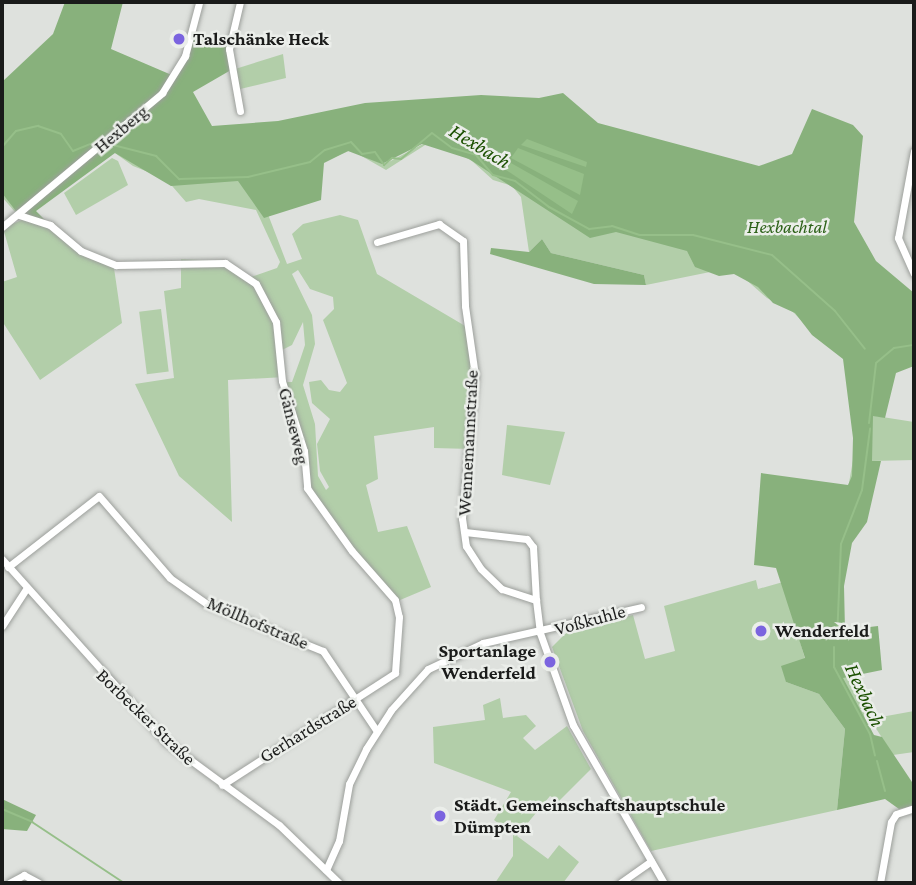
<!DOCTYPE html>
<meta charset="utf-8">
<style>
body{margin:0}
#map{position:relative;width:916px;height:885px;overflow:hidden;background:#dee1dd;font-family:"Crimson Pro",serif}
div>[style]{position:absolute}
.green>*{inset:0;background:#b2cea9;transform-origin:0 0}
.forest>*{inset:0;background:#88b17c}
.water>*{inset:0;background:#96bf89}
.stream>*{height:2px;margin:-1px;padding:0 1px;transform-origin:1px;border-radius:1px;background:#96bf89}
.roads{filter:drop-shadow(0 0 2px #9c9f9b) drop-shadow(0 0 2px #9c9f9b)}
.minor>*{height:7px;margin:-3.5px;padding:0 3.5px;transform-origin:3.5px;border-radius:3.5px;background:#fff}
.dots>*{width:19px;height:19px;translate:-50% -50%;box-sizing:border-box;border:4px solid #ebeeea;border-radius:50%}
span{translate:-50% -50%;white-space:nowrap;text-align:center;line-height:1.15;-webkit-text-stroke:5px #ebeeea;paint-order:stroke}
.poi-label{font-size:19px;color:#1a1b1a;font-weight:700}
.left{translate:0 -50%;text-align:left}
.right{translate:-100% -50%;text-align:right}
.street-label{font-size:19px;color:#1a1b1a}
.park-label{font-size:19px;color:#2d6219;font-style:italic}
.water-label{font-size:21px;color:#1b5000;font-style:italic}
.frame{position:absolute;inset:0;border:4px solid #1a1b1a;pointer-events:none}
</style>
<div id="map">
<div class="green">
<div style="clip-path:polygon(283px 54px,286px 78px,236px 90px,232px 70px)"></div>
<div style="clip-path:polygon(evenodd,65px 116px,75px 127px,59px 141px,73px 154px,101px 140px,115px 141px,131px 156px,155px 157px,178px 179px,266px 175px,301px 161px,310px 162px,324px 150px,351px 142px,361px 153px,374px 152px,383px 165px,425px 143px,432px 134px,452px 148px,475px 155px,492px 174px,502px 174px,543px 205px,593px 232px,617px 229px,665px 238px,697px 236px,772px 255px,831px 307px,875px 362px,893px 349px,914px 345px,914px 352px,898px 353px,877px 367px,875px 377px,876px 416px,914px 422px,914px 460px,872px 461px,871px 454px,868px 492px,847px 548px,841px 592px,846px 673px,869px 721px,887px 799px,878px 797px,859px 725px,841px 693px,834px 668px,830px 591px,856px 443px,848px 350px,819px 338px,790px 309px,767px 298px,743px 277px,705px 262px,695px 265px,710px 272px,646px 285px,644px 275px,551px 253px,542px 239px,529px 252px,521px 197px,512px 186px,493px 180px,472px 161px,433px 140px,386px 170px,351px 150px,289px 177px,256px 183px,287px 264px,302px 259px,292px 234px,303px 224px,340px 215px,358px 220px,377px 274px,472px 330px,479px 379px,471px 449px,434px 448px,434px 427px,374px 436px,378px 479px,366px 485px,378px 532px,407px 526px,431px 587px,393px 603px,314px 504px,317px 500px,306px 473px,304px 441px,283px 382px,292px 382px,300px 360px,305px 345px,303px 322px,292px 345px,282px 350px,285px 377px,228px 380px,232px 522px,179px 476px,135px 384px,174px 378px,164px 291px,181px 288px,181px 259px,219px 261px,251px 277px,277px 268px,280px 262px,256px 210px,199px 199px,186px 202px,166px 179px,133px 166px,108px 148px,94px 146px,15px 212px,2px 197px,2px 151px,8px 151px,14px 140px,32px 127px,50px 134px,65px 116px,298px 270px,310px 289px,333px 297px,334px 309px,323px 320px,347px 383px,340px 392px,329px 390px,321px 380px,309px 382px,312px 403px,330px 419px,317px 444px,320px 471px,329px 487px,326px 490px,318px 476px,315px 424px,303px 385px,315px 344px,312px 315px,292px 274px,298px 270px)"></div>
<div style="clip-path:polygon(112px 158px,118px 161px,128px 185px,76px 215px,64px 193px)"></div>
<div style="clip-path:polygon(24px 219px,52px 228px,76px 250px,114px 268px,122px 323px,40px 380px,2px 321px,2px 282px,17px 277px,3px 228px)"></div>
<div style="left:161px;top:309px;width:63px;height:22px;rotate:83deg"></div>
<div style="clip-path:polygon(507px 425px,565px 432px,550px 485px,502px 475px)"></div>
<div style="clip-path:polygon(756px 580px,758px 589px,783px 582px,805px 659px,786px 682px,819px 694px,845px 729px,837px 810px,651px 851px,583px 731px,552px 647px,568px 631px,633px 615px,645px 659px,675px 651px,664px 606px)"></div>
<div style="clip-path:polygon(500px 698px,503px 718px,526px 715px,536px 726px,523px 738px,535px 750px,567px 726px,591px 769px,559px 801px,550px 796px,517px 836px,548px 859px,559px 845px,579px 862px,563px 883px,495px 883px,513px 856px,513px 835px,494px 820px,511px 792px,434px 763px,433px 727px,485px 720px,483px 705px)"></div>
<div style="clip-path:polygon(914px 711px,914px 752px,893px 755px,870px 719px)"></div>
</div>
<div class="forest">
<div style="clip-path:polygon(65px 2px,123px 2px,111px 49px,174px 76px,194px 35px,227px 42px,231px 70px,193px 92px,212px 126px,278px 121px,365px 103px,481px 95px,539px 98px,563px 93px,598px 123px,759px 166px,792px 154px,812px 109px,853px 125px,863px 136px,854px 222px,876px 261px,914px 293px,914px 366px,896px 373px,885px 418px,873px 416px,872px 461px,881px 461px,867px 522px,852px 543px,844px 586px,845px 630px,878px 626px,882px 670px,843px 678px,874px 735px,882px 737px,914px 785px,914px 806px,899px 809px,885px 799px,837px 810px,845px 729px,819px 694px,786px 682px,781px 666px,805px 658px,776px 568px,754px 565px,761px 473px,848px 485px,852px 476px,853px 438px,843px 359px,812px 335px,795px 313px,773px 303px,758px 287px,734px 274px,719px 276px,695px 267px,687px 251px,616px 232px,590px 238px,469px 159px,422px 144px,382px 164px,348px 151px,324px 163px,321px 200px,264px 218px,238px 181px,171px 186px,115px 153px,36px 211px,46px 221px,19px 215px,2px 193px,2px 82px,53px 34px)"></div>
<div style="clip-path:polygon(542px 239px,551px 253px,644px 275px,646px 285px,594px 284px,490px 254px,491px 248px,529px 252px)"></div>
<div style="clip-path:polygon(2px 799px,36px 815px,27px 831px,2px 829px)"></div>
</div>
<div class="water">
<div style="clip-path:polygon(527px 139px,587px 162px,586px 167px,521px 145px)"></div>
<div style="clip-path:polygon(518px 148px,584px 174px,580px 195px,511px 158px)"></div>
<div style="clip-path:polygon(511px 163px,578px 201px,572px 214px,506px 170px)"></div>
</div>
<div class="stream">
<div style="left:105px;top:143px;width:53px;rotate:14.3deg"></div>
<div style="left:156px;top:156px;width:33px;rotate:45deg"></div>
<div style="left:179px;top:179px;width:69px;rotate:-1.7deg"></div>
<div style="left:248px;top:177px;width:64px;rotate:-13.6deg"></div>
<div style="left:310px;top:162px;width:19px;rotate:-39deg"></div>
<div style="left:325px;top:150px;width:27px;rotate:-17deg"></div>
<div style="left:351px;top:142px;width:16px;rotate:47deg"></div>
<div style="left:362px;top:154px;width:13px;rotate:-9deg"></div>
<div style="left:375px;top:152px;width:16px;rotate:55deg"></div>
<div style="left:384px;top:165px;width:11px;rotate:-41deg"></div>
<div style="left:392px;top:158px;width:9px;rotate:6deg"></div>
<div style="left:401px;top:159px;width:40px;rotate:-40deg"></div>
<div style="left:432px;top:133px;width:25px;rotate:37deg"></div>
<div style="left:452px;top:148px;width:25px;rotate:16deg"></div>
<div style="left:476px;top:155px;width:26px;rotate:50deg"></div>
<div style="left:493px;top:175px;width:23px;rotate:15deg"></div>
<div style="left:515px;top:181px;width:43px;rotate:37.4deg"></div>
<div style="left:549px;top:207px;width:46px;rotate:28.8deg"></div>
<div style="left:589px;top:229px;width:23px;rotate:-7deg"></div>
<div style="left:612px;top:226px;width:29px;rotate:18deg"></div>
<div style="left:640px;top:235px;width:53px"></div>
<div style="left:693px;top:235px;width:81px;rotate:14.2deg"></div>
<div style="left:772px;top:255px;width:84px;rotate:41.6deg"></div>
<div style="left:835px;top:311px;width:48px;rotate:51.7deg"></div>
<div style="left:2px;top:147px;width:21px;rotate:-49deg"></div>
<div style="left:16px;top:131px;width:23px;rotate:-13deg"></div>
<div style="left:38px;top:126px;width:24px;rotate:19deg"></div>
<div style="left:61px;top:134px;width:21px;rotate:55deg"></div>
<div style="left:73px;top:151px;width:29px;rotate:-22deg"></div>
<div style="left:869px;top:423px;width:60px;rotate:-83.3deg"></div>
<div style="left:876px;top:363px;width:23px;rotate:-40deg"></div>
<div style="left:894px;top:348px;width:20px;rotate:-9deg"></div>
<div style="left:837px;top:639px;width:95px;rotate:-87.6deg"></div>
<div style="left:841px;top:544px;width:58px;rotate:-68.7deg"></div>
<div style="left:862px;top:490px;width:62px;rotate:-82.5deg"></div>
<div style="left:834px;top:647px;width:20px;rotate:90deg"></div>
<div style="left:834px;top:667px;width:76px;rotate:61.8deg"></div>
<div style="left:870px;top:734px;width:22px;rotate:77deg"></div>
<div style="left:877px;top:761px;width:31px;rotate:75deg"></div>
<div style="left:2px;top:809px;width:33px;rotate:23deg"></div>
<div style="left:32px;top:822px;width:110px;rotate:33.5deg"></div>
</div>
<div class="roads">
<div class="minor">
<div style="left:240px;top:111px;width:63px;rotate:-100.1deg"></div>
<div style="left:229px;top:49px;width:48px;rotate:-76.8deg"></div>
<div style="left:914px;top:151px;width:88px;rotate:100.4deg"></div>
<div style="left:898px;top:238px;width:39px;rotate:66deg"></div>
<div style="left:19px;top:215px;width:33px;rotate:18deg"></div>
<div style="left:50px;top:225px;width:40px;rotate:40deg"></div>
<div style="left:81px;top:251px;width:38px;rotate:22deg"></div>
<div style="left:116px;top:265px;width:109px;rotate:-1.1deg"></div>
<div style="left:225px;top:263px;width:37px;rotate:34deg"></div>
<div style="left:256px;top:284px;width:43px;rotate:62.2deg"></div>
<div style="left:276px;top:322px;width:59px;rotate:84.2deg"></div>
<div style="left:282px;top:381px;width:73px;rotate:72.6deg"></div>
<div style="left:304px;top:451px;width:37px;rotate:85deg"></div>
<div style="left:307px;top:488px;width:77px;rotate:54.5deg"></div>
<div style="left:352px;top:551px;width:65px;rotate:48.7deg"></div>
<div style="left:395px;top:600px;width:17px;rotate:77deg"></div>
<div style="left:399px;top:617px;width:56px;rotate:94.1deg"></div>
<div style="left:395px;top:673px;width:206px;rotate:147.1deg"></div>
<div style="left:2px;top:227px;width:209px;rotate:-39.9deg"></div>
<div style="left:162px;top:93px;width:44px;rotate:-58.1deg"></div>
<div style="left:185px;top:56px;width:55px;rotate:-75.2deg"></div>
<div style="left:377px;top:242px;width:65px;rotate:-16.2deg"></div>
<div style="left:439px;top:224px;width:29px;rotate:35deg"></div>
<div style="left:463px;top:241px;width:65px;rotate:88.2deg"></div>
<div style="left:465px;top:306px;width:70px;rotate:81.8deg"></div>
<div style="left:475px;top:375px;width:144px;rotate:95.2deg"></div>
<div style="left:462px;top:518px;width:28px;rotate:82deg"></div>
<div style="left:466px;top:546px;width:27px;rotate:57deg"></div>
<div style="left:481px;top:569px;width:29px;rotate:44deg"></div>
<div style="left:502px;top:589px;width:36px;rotate:18deg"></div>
<div style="left:536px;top:600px;width:33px;rotate:83deg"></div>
<div style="left:540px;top:633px;width:98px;rotate:70.3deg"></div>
<div style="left:573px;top:725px;width:182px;rotate:60.1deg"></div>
<div style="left:465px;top:532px;width:62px;rotate:6.4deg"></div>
<div style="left:527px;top:539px;width:10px;rotate:53deg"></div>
<div style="left:533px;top:547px;width:53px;rotate:86.8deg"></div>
<div style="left:2px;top:559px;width:246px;rotate:48.1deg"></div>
<div style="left:166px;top:742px;width:140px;rotate:36.3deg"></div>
<div style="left:279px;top:825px;width:83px;rotate:44deg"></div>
<div style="left:8px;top:567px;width:115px;rotate:-38deg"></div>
<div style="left:99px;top:496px;width:108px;rotate:49.1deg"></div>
<div style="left:170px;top:578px;width:45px;rotate:35.1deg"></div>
<div style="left:207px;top:604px;width:125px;rotate:22.1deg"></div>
<div style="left:323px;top:651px;width:95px;rotate:56.1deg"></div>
<div style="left:2px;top:626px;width:44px;rotate:-57deg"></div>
<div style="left:326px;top:870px;width:32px;rotate:-66deg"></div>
<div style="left:339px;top:841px;width:58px;rotate:-80deg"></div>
<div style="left:349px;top:784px;width:39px;rotate:-64deg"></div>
<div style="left:366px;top:749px;width:46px;rotate:-57.3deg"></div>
<div style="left:391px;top:710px;width:55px;rotate:-47.9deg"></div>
<div style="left:428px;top:669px;width:61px;rotate:-25.3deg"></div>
<div style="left:483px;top:643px;width:162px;rotate:-12.8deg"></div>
<div style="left:9px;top:883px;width:17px;rotate:-28deg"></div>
<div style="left:24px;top:875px;width:17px;rotate:28deg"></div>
<div style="left:620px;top:883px;width:38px;rotate:-35deg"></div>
<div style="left:880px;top:883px;width:62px;rotate:-79.8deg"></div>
<div style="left:891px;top:822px;width:9px;rotate:-58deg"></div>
<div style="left:896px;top:814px;width:19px;rotate:-18deg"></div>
</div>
</div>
<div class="dots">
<div style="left:179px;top:39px;background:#7b64df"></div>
<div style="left:761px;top:631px;background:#7b64df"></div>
<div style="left:550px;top:662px;background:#7b64df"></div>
<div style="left:440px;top:816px;background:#7b64df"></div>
</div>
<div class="poi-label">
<span class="left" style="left:193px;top:39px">Talschänke Heck</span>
<span class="left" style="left:775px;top:631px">Wenderfeld</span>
<span class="right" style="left:536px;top:662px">Sportanlage<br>Wenderfeld</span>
<span class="left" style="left:454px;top:816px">Städt. Gemeinschaftshauptschule<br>Dümpten</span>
</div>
<div class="street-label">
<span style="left:121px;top:129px;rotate:-40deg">Hexberg</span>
<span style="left:294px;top:426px;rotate:76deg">Gänseweg</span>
<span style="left:468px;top:443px;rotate:-87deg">Wennemannstraße</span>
<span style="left:590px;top:620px;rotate:-15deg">Voßkuhle</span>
<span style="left:258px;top:623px;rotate:23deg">Möllhofstraße</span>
<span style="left:146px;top:717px;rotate:44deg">Borbecker Straße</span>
<span style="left:308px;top:729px;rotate:-32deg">Gerhardstraße</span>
</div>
<div class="park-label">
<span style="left:787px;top:227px">Hexbachtal</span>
</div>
<div class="water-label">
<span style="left:480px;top:146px;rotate:31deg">Hexbach</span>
<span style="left:865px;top:695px;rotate:65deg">Hexbach</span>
</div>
<div class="frame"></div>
</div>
